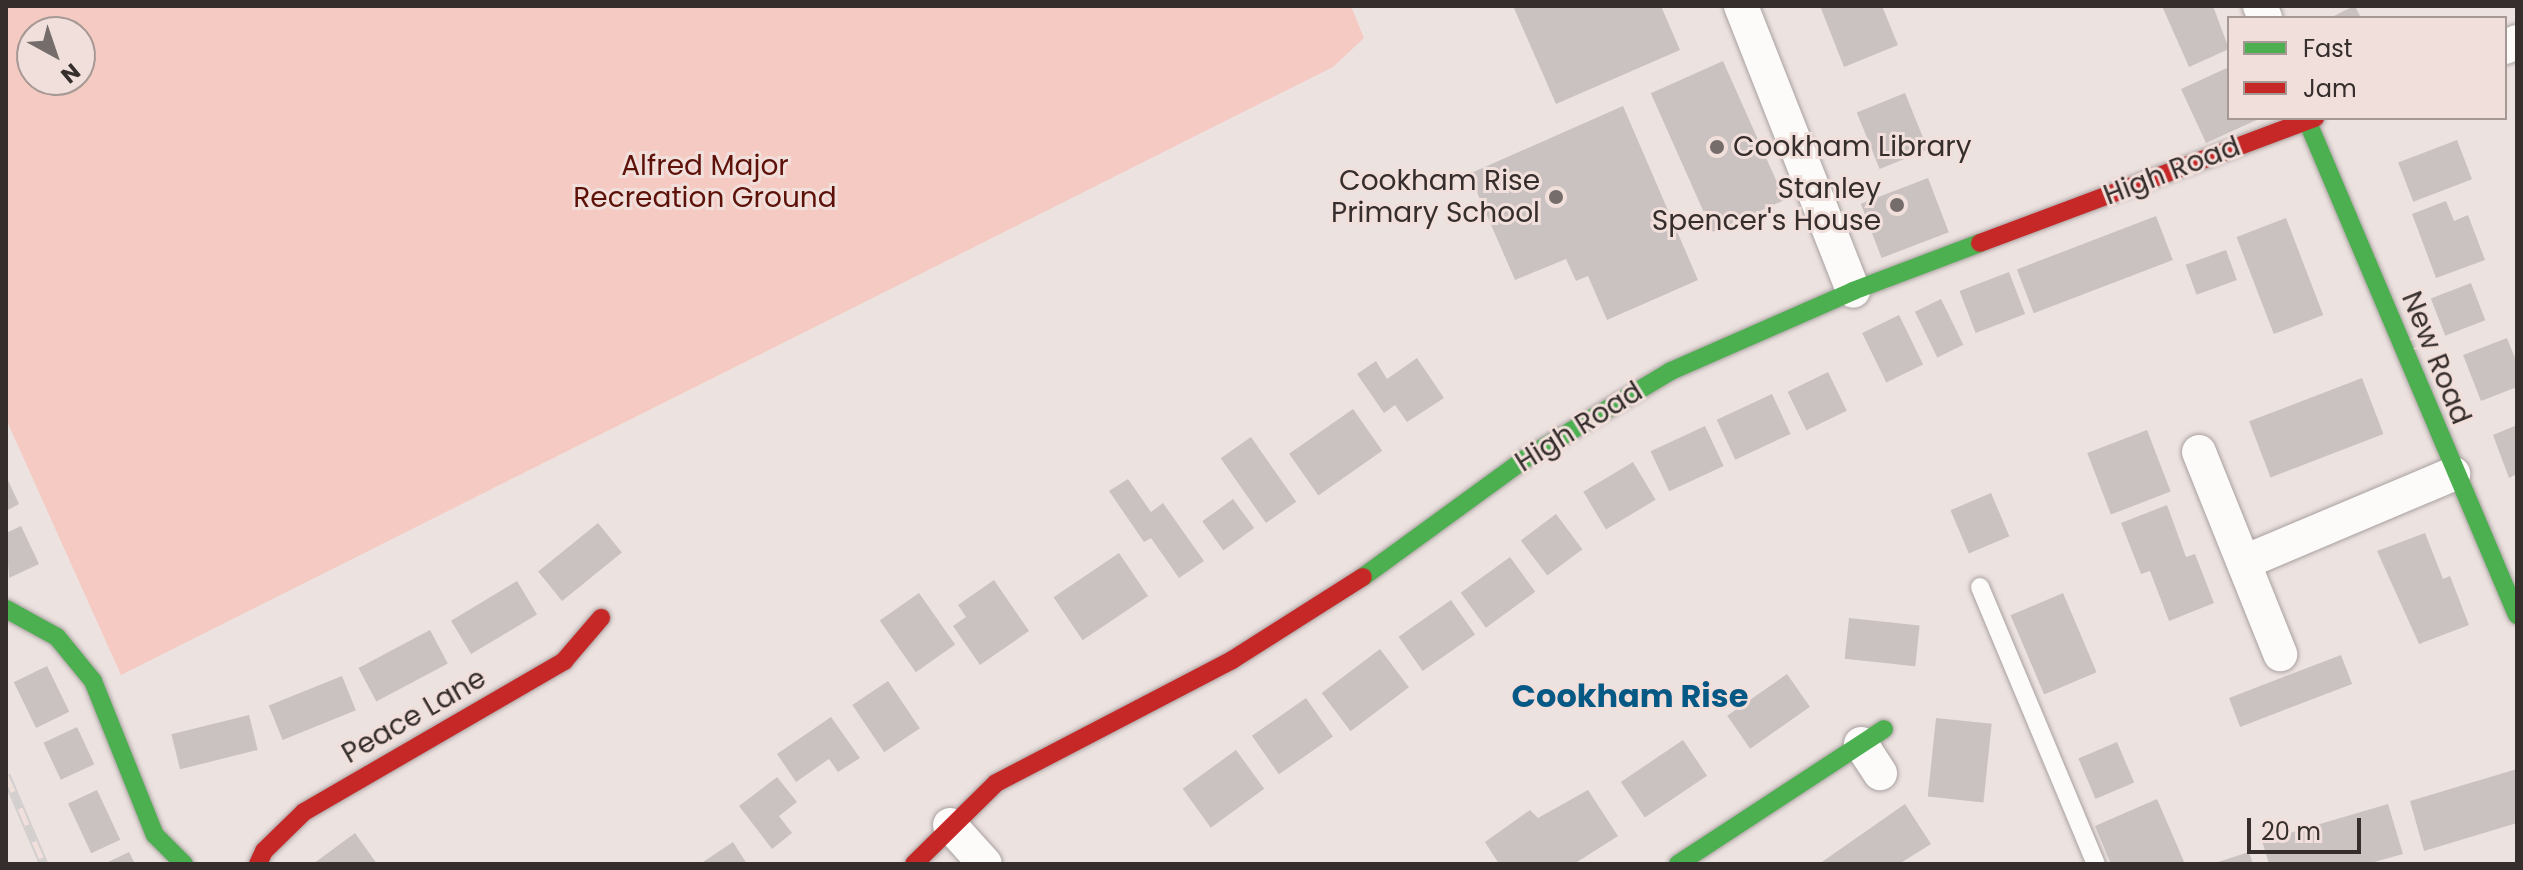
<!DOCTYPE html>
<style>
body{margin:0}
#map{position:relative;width:2523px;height:870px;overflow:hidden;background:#ece2e0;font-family:Poppins,sans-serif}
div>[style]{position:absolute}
.green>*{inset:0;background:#f5cac2}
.building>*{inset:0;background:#cac2c1;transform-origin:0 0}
.roads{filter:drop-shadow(0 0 2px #a8a09f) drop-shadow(0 0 2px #a8a09f)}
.lane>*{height:18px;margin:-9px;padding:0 9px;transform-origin:9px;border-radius:9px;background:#fcfbfa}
.street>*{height:34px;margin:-17px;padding:0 17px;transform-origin:17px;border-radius:17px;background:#fcfbfa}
.fast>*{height:18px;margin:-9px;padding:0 9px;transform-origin:9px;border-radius:9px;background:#4caf50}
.jam>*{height:18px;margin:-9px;padding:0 9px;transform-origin:9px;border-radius:9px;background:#c62828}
.rail>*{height:9px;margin-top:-4.5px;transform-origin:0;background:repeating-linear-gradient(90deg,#f1dfdb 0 18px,#d2cfce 0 36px);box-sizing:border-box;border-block:2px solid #d2cfce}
.dots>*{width:22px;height:22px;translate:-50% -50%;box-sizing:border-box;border:4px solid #f1dfdb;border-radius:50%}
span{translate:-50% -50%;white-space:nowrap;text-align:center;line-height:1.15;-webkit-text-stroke:6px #f1dfdb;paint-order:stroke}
.poi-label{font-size:28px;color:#352e2c}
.left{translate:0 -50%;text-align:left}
.right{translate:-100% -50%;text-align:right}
.park-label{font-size:28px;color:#5d1108}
.street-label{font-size:28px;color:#352e2c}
.quarter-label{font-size:32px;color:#075985;font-weight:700}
.frame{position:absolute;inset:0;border:8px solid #352e2c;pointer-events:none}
.legend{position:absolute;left:2227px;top:16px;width:280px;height:104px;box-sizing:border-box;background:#f1dfdb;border:2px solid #a69895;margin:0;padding:10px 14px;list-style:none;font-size:24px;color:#352e2c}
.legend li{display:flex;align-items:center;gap:16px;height:40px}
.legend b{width:40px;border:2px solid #a69895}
.north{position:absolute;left:16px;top:16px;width:80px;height:80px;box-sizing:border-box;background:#f1dfdb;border:2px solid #a69895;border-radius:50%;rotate:140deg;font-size:22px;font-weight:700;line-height:32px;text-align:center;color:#352e2c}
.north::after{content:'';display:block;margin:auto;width:28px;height:36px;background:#756d6b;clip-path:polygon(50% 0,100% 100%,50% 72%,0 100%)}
.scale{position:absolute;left:2247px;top:818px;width:114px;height:36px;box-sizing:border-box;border:4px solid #352e2c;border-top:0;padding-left:10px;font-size:24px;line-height:28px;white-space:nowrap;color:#352e2c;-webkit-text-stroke:6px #f1dfdb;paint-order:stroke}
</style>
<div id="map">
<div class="green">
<div style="clip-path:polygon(evenodd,6px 6px,1351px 6px,1364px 38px,1333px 67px,121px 675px,6px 419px,6px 6px,32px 32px,80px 32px,80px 80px,32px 80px,32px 32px)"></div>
</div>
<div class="building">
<div style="clip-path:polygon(1513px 6px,1661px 6px,1680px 50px,1556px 104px)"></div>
<div style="clip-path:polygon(1820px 6px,1882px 6px,1898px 45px,1844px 67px)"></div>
<div style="clip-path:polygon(2162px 6px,2213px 6px,2229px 49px,2189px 67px)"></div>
<div style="clip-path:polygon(2355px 6px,2361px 18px,2330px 18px,2354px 6px)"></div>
<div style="left:1723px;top:61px;width:152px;height:79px;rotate:66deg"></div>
<div style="clip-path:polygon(2229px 67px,2229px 118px,2261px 118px,2206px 143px,2181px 89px)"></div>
<div style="left:1905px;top:93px;width:61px;height:52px;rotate:68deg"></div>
<div style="clip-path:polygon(1623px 106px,1698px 280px,1607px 320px,1588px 276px,1576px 281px,1566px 259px,1515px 280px,1469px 174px)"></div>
<div style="left:2457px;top:140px;width:42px;height:63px;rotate:69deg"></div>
<div style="left:1928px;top:178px;width:58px;height:72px;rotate:69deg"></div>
<div style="clip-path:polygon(2446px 201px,2454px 221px,2468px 215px,2485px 260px,2436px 278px,2412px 214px)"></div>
<div style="left:2156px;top:216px;width:47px;height:149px;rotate:69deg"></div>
<div style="left:2286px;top:218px;width:104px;height:53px;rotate:69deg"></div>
<div style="left:2226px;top:250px;width:32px;height:43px;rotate:70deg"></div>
<div style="left:2009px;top:272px;width:45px;height:53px;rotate:69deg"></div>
<div style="left:2471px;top:283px;width:40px;height:43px;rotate:69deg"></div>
<div style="left:1941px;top:299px;width:51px;height:29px;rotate:64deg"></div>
<div style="left:1899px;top:315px;width:55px;height:41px;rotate:64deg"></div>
<div style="clip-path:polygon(2507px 338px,2517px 363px,2517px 387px,2481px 401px,2463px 355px)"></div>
<div style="clip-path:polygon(1417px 358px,1444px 398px,1407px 422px,1395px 405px,1384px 413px,1357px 374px,1376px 361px,1387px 379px)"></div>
<div style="left:1828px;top:372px;width:43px;height:45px;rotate:64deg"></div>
<div style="left:2362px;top:378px;width:60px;height:121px;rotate:69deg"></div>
<div style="left:1772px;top:394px;width:44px;height:61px;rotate:65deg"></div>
<div style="left:1353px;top:409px;width:51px;height:78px;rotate:55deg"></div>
<div style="clip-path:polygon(2517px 425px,2517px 474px,2509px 478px,2493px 435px)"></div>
<div style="left:1705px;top:426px;width:44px;height:60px;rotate:65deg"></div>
<div style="left:2147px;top:430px;width:66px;height:64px;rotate:69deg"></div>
<div style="left:1251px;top:437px;width:79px;height:37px;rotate:55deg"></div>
<div style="left:1633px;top:462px;width:44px;height:58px;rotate:59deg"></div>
<div style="clip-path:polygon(6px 476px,19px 504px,6px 511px)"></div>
<div style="clip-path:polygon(1128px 479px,1151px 512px,1163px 503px,1204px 561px,1179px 578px,1151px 538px,1144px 542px,1109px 491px)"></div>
<div style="left:1991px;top:493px;width:47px;height:44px;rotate:67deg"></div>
<div style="left:1233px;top:499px;width:36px;height:38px;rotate:54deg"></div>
<div style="clip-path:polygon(2167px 505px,2186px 557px,2195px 554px,2214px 603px,2169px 621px,2150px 571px,2141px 574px,2121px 523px)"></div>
<div style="left:1556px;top:514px;width:44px;height:44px;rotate:53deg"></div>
<div style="left:598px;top:523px;width:38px;height:77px;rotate:51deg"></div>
<div style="clip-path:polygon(21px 526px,39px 564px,9px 578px,6px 533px)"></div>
<div style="clip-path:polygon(2425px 533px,2443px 579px,2450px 576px,2469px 625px,2419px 644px,2377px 551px)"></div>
<div style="left:1119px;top:553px;width:52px;height:79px;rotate:56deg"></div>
<div style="left:1510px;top:557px;width:43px;height:61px;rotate:54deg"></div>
<div style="clip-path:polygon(994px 580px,1029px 631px,980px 665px,953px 626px,966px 617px,958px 605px)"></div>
<div style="left:517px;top:581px;width:39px;height:77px;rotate:59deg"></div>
<div style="left:919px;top:593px;width:63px;height:48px;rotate:55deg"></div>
<div style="left:2063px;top:593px;width:86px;height:57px;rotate:67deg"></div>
<div style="left:1451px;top:600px;width:42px;height:64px;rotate:55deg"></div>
<div style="left:1849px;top:618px;width:71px;height:41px;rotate:6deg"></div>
<div style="left:430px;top:630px;width:38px;height:81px;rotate:62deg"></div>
<div style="left:1380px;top:649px;width:48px;height:73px;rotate:53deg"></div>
<div style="left:2341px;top:655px;width:31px;height:120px;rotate:69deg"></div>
<div style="left:47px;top:666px;width:51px;height:37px;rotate:64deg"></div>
<div style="left:1787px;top:674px;width:40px;height:73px;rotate:55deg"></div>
<div style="left:342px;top:676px;width:37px;height:79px;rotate:68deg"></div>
<div style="left:888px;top:681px;width:57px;height:43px;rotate:56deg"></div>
<div style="left:1306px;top:698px;width:47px;height:66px;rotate:55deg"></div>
<div style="left:249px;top:715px;width:36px;height:80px;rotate:76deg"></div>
<div style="clip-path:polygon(831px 717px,860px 758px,838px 772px,829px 759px,796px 782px,777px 754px)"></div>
<div style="left:1936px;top:718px;width:56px;height:79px;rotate:6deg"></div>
<div style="left:77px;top:727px;width:41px;height:37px;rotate:65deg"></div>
<div style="left:1683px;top:740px;width:43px;height:75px;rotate:56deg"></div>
<div style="left:2117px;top:742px;width:44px;height:42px;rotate:67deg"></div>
<div style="left:1236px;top:750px;width:48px;height:66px;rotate:54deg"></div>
<div style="clip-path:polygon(2517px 769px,2517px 823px,2424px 851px,2410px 801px)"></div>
<div style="clip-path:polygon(777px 777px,797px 802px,779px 816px,792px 833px,772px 849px,739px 806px)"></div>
<div style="left:97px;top:790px;width:55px;height:32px;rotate:65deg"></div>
<div style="clip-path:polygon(1588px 790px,1618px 836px,1574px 864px,1499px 864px,1485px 842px,1530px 810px,1538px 818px)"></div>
<div style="clip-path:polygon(2157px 799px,2185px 864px,2111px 864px,2095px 826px)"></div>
<div style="clip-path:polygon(1905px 804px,1931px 844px,1899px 864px,1819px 864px)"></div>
<div style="clip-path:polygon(2388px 804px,2403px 854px,2367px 864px,2269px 864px,2262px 841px)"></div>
<div style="clip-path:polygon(355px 833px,377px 864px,313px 864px)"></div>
<div style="clip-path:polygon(733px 842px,747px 864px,700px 864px)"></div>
<div style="clip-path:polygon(129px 852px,135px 864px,104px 864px)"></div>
<div style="clip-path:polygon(2249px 852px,2253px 864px,2215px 864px,2215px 863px)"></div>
</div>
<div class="roads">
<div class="lane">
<div style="left:1980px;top:587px;width:300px;rotate:67.3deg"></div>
</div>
<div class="street">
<div style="left:1741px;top:6px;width:306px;rotate:68.5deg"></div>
<div style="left:2260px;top:6px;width:13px;rotate:67deg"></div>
<div style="left:2505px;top:47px;width:13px;rotate:-23deg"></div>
<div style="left:2199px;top:452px;width:218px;rotate:68.1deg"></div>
<div style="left:2247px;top:561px;width:224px;rotate:-22.9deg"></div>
<div style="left:1861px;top:744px;width:35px;rotate:57deg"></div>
<div style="left:950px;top:825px;width:52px;rotate:48.1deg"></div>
</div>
<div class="fast">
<div style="left:2306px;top:118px;width:540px;rotate:67deg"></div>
<div style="left:1363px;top:577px;width:205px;rotate:-36.1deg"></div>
<div style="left:1529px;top:456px;width:165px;rotate:-30.9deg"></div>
<div style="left:1671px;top:371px;width:199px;rotate:-23.7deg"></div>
<div style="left:1853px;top:291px;width:136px;rotate:-20.7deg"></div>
<div style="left:6px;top:609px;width:58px;rotate:28.8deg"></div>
<div style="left:57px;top:637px;width:57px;rotate:50.7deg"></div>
<div style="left:93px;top:681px;width:166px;rotate:68.1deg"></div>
<div style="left:155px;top:835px;width:41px;rotate:45deg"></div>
<div style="left:1678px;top:864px;width:246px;rotate:-33.2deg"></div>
</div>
<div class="jam">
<div style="left:1980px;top:243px;width:358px;rotate:-20.5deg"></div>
<div style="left:258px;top:864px;width:14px;rotate:-65deg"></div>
<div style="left:264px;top:851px;width:56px;rotate:-44.3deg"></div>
<div style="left:304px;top:812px;width:301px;rotate:-30.1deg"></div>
<div style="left:564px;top:661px;width:57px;rotate:-49.3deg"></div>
<div style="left:914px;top:864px;width:115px;rotate:-44.6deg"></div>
<div style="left:996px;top:783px;width:266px;rotate:-27.5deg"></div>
<div style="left:1232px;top:660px;width:155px;rotate:-32.4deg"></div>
</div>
</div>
<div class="rail">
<div style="left:6px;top:775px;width:97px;rotate:66.9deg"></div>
</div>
<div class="dots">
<div style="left:1717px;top:147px;background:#756d6b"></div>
<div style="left:1556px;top:197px;background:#756d6b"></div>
<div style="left:1897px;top:205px;background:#756d6b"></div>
</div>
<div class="poi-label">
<span class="left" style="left:1733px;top:147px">Cookham Library</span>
<span class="right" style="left:1540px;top:197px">Cookham Rise<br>Primary School</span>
<span class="right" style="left:1881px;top:205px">Stanley<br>Spencer's House</span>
</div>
<div class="park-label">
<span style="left:705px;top:182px">Alfred Major<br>Recreation Ground</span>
</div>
<div class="street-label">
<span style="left:2172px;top:171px;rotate:-21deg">High Road</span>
<span style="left:2436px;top:358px;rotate:68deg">New Road</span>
<span style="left:1579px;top:427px;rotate:-32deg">High Road</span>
<span style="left:414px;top:716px;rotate:-30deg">Peace Lane</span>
</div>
<div class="quarter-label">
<span style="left:1630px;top:696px">Cookham Rise</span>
</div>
<div class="frame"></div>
<ul class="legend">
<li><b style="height:10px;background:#4caf50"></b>Fast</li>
<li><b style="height:10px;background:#c62828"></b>Jam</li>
</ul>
<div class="north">N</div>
<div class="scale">20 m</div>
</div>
